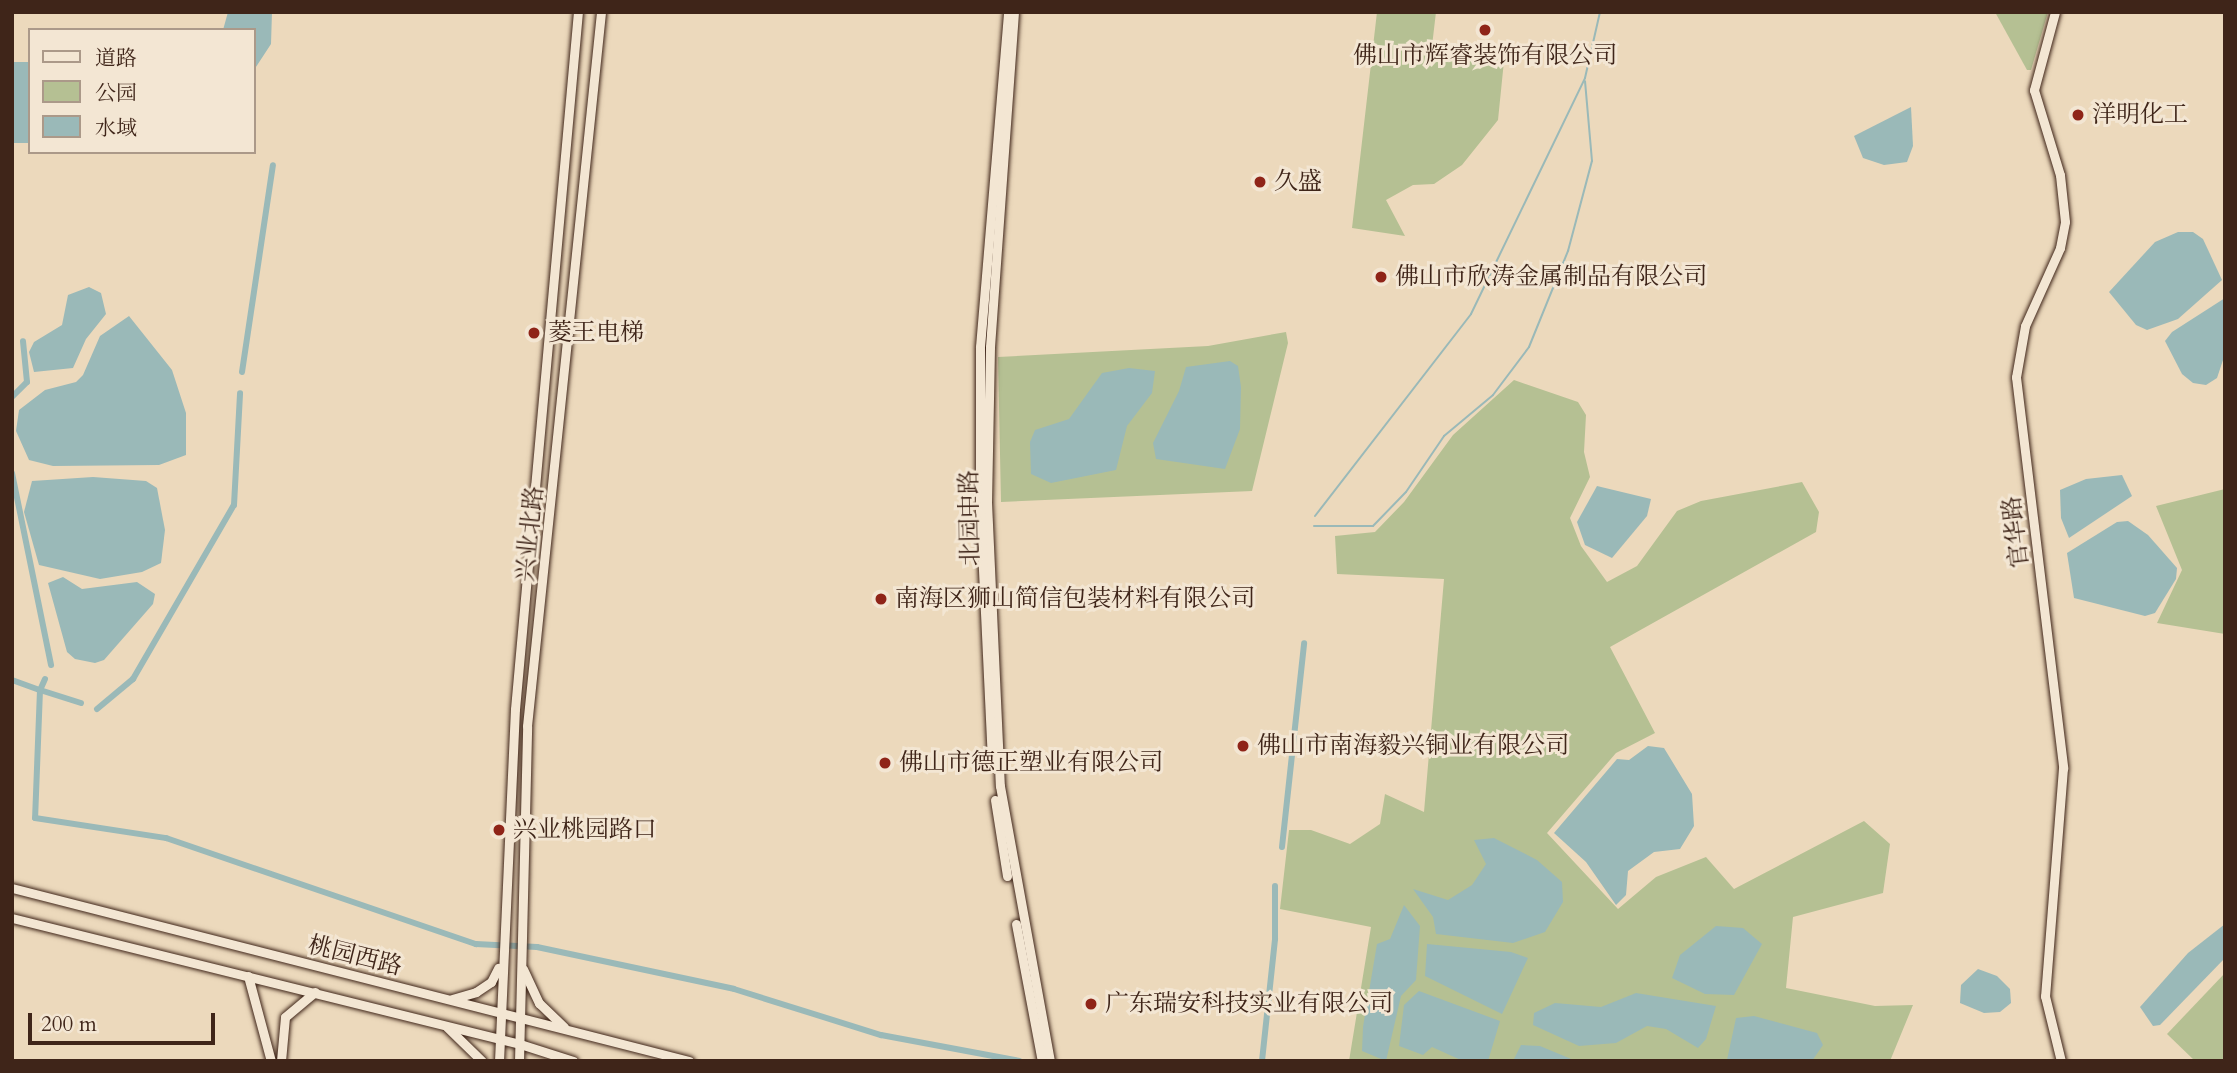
<!DOCTYPE html>
<meta charset="utf-8">
<style>
body{margin:0}
#map{position:relative;width:2237px;height:1073px;overflow:hidden;background:#ecd9bc;font-family:Cardo,"Noto Serif SC",serif}
div>[style]{position:absolute}
.green>*{inset:0;background:#b5c093}
.water>*{inset:0;background:#9ab9b8;transform-origin:0 0}
.stream>*{height:2px;margin:-1px;padding:0 1px;transform-origin:1px;border-radius:1px;background:#9ab9b8}
.canal>*{height:6px;margin:-3px;padding:0 3px;transform-origin:3px;border-radius:3px;background:#9ab9b8}
.roads{filter:drop-shadow(0 0 2px #3f2519) drop-shadow(0 0 2px #3f2519)}
.secondary>*{height:9px;margin:-4.5px;padding:0 4.5px;transform-origin:4.5px;border-radius:4.5px;background:#f3e6d3}
.dots>*{width:19px;height:19px;translate:-50% -50%;box-sizing:border-box;border:4px solid #f3e6d3;border-radius:50%}
span{translate:-50% -50%;white-space:nowrap;text-align:center;line-height:1.15;-webkit-text-stroke:6px #f3e6d3;paint-order:stroke}
.poi-label{font-size:24px;color:#3f2519}
.left{translate:0 -50%;text-align:left}
.street-label{font-size:24px;color:#3f2519}
.frame{position:absolute;inset:0;border:14px solid #3f2519;pointer-events:none}
.legend{position:absolute;left:28px;top:28px;width:228px;height:126px;box-sizing:border-box;background:#f3e6d3;border:2px solid #ab9989;margin:0;padding:9px 12px;list-style:none;font-size:21px;color:#3f2519}
.legend li{display:flex;align-items:center;gap:14px;height:35px}
.legend b{width:35px;border:2px solid #ab9989}
.scale{position:absolute;left:28px;top:1013px;width:187px;height:32px;box-sizing:border-box;border:4px solid #3f2519;border-top:0;padding-left:9px;font-size:21px;line-height:24px;white-space:nowrap;color:#3f2519;-webkit-text-stroke:5px #f3e6d3;paint-order:stroke}
</style>
<div id="map">
<div class="green">
<div style="clip-path:polygon(1377px 12px,1436px 12px,1432px 46px,1504px 61px,1498px 120px,1462px 165px,1434px 184px,1413px 185px,1386px 200px,1405px 236px,1352px 228px)"></div>
<div style="clip-path:polygon(1995px 12px,2048px 12px,2031px 70px,2027px 70px)"></div>
<div style="clip-path:polygon(1286px 332px,1288px 343px,1252px 491px,1001px 502px,998px 357px,1208px 346px)"></div>
<div style="clip-path:polygon(1514px 380px,1578px 402px,1586px 415px,1584px 452px,1590px 477px,1570px 518px,1581px 546px,1607px 582px,1637px 566px,1677px 511px,1701px 501px,1802px 482px,1819px 512px,1816px 532px,1610px 647px,1655px 733px,1616px 753px,1547px 833px,1618px 909px,1656px 877px,1706px 857px,1734px 889px,1864px 821px,1890px 844px,1883px 893px,1793px 917px,1786px 988px,1875px 1006px,1913px 1005px,1890px 1061px,1349px 1061px,1371px 927px,1280px 909px,1289px 830px,1311px 830px,1350px 844px,1380px 824px,1385px 794px,1424px 812px,1444px 579px,1337px 574px,1335px 536px,1375px 532px,1404px 502px,1453px 435px)"></div>
<div style="clip-path:polygon(2225px 489px,2225px 634px,2157px 623px,2182px 570px,2156px 506px)"></div>
<div style="clip-path:polygon(2225px 973px,2225px 1061px,2195px 1061px,2167px 1034px)"></div>
</div>
<div class="water">
<div style="clip-path:polygon(228px 12px,272px 12px,271px 44px,254px 70px,254px 30px,223px 30px)"></div>
<div style="left:30px;top:62px;width:81px;height:18px;rotate:90deg"></div>
<div style="clip-path:polygon(1911px 107px,1913px 146px,1907px 162px,1884px 165px,1863px 158px,1854px 136px)"></div>
<div style="clip-path:polygon(2178px 232px,2193px 232px,2203px 239px,2222px 280px,2178px 319px,2147px 330px,2136px 325px,2109px 292px,2155px 242px)"></div>
<div style="clip-path:polygon(89px 287px,101px 293px,106px 314px,86px 339px,73px 368px,34px 372px,29px 352px,34px 342px,62px 325px,68px 295px)"></div>
<div style="clip-path:polygon(2225px 298px,2225px 354px,2217px 378px,2206px 385px,2193px 383px,2182px 374px,2165px 341px,2172px 332px)"></div>
<div style="clip-path:polygon(129px 316px,172px 370px,186px 413px,186px 455px,159px 465px,53px 466px,29px 460px,16px 431px,19px 410px,45px 390px,76px 382px,83px 375px,100px 336px)"></div>
<div style="clip-path:polygon(1230px 361px,1238px 366px,1241px 387px,1240px 429px,1225px 469px,1156px 459px,1153px 443px,1179px 391px,1186px 367px)"></div>
<div style="clip-path:polygon(1129px 368px,1155px 371px,1152px 393px,1127px 426px,1116px 470px,1051px 483px,1031px 474px,1030px 442px,1035px 430px,1069px 419px,1102px 373px)"></div>
<div style="clip-path:polygon(2122px 475px,2132px 496px,2069px 538px,2061px 518px,2060px 490px,2086px 479px)"></div>
<div style="clip-path:polygon(93px 477px,146px 481px,157px 488px,165px 530px,161px 563px,142px 572px,100px 579px,39px 565px,24px 512px,32px 481px)"></div>
<div style="clip-path:polygon(1597px 486px,1651px 499px,1647px 516px,1612px 558px,1585px 545px,1577px 522px)"></div>
<div style="clip-path:polygon(2128px 521px,2148px 535px,2177px 568px,2176px 579px,2155px 613px,2145px 616px,2074px 598px,2067px 553px,2117px 522px)"></div>
<div style="clip-path:polygon(63px 577px,82px 589px,137px 582px,155px 594px,153px 604px,104px 660px,95px 663px,75px 659px,67px 652px,48px 583px)"></div>
<div style="clip-path:polygon(1648px 746px,1664px 748px,1692px 794px,1694px 826px,1680px 849px,1654px 852px,1628px 871px,1626px 895px,1616px 905px,1586px 862px,1554px 833px,1617px 759px,1629px 760px)"></div>
<div style="clip-path:polygon(1494px 838px,1537px 860px,1562px 882px,1563px 902px,1545px 932px,1513px 943px,1436px 934px,1433px 917px,1413px 889px,1448px 900px,1472px 885px,1486px 864px,1474px 840px)"></div>
<div style="clip-path:polygon(1404px 905px,1420px 926px,1416px 980px,1401px 996px,1386px 1061px,1362px 1051px,1363px 1027px,1377px 944px,1390px 939px)"></div>
<div style="clip-path:polygon(2225px 924px,2225px 958px,2160px 1025px,2153px 1026px,2140px 1007px,2188px 953px)"></div>
<div style="clip-path:polygon(1716px 926px,1743px 928px,1762px 944px,1734px 995px,1705px 994px,1672px 978px,1680px 955px)"></div>
<div style="clip-path:polygon(1427px 944px,1511px 952px,1528px 958px,1502px 1014px,1425px 976px)"></div>
<div style="clip-path:polygon(1978px 969px,1997px 976px,2010px 989px,2011px 1003px,2000px 1012px,1984px 1013px,1960px 1003px,1961px 985px)"></div>
<div style="clip-path:polygon(1419px 991px,1500px 1021px,1488px 1061px,1463px 1061px,1432px 1047px,1423px 1055px,1399px 1046px,1404px 1005px)"></div>
<div style="clip-path:polygon(1636px 993px,1716px 1006px,1706px 1039px,1698px 1048px,1666px 1029px,1647px 1026px,1616px 1043px,1579px 1046px,1533px 1025px,1534px 1013px,1555px 1003px,1601px 1007px)"></div>
<div style="clip-path:polygon(1754px 1016px,1817px 1033px,1823px 1045px,1812px 1061px,1727px 1060px,1736px 1018px)"></div>
<div style="clip-path:polygon(1521px 1045px,1540px 1046px,1576px 1061px,1513px 1061px)"></div>
</div>
<div class="stream">
<div style="left:1315px;top:516px;width:255px;rotate:-52.3deg"></div>
<div style="left:1471px;top:314px;width:262px;rotate:-64.2deg"></div>
<div style="left:1585px;top:78px;width:68px;rotate:-77.2deg"></div>
<div style="left:1314px;top:526px;width:59px"></div>
<div style="left:1373px;top:526px;width:47px;rotate:-45.9deg"></div>
<div style="left:1406px;top:492px;width:68px;rotate:-55.8deg"></div>
<div style="left:1444px;top:436px;width:64px;rotate:-39.9deg"></div>
<div style="left:1493px;top:395px;width:60px;rotate:-53.1deg"></div>
<div style="left:1529px;top:347px;width:104px;rotate:-67.9deg"></div>
<div style="left:1568px;top:251px;width:93px;rotate:-75.1deg"></div>
<div style="left:1592px;top:161px;width:80px;rotate:-95deg"></div>
</div>
<div class="canal">
<div style="left:242px;top:372px;width:209px;rotate:-81.5deg"></div>
<div style="left:12px;top:397px;width:21px;rotate:-45deg"></div>
<div style="left:27px;top:382px;width:41px;rotate:-95.6deg"></div>
<div style="left:12px;top:473px;width:196px;rotate:78.5deg"></div>
<div style="left:45px;top:679px;width:12px;rotate:114deg"></div>
<div style="left:40px;top:690px;width:43px;rotate:17.6deg"></div>
<div style="left:12px;top:680px;width:30px;rotate:20deg"></div>
<div style="left:40px;top:690px;width:128px;rotate:92.2deg"></div>
<div style="left:35px;top:818px;width:133px;rotate:8.7deg"></div>
<div style="left:166px;top:838px;width:328px;rotate:18.9deg"></div>
<div style="left:476px;top:944px;width:61px;rotate:2.8deg"></div>
<div style="left:537px;top:947px;width:201px;rotate:12deg"></div>
<div style="left:734px;top:989px;width:154px;rotate:17.4deg"></div>
<div style="left:881px;top:1035px;width:141px;rotate:10.6deg"></div>
<div style="left:97px;top:709px;width:47px;rotate:-39.8deg"></div>
<div style="left:133px;top:679px;width:201px;rotate:-59.9deg"></div>
<div style="left:234px;top:505px;width:112px;rotate:-86.9deg"></div>
<div style="left:1282px;top:847px;width:205px;rotate:-83.8deg"></div>
<div style="left:1262px;top:1061px;width:123px;rotate:-83.9deg"></div>
<div style="left:1275px;top:939px;width:53px;rotate:-90deg"></div>
</div>
<div class="roads">
<div class="secondary">
<div style="left:1014px;top:12px;width:336px;rotate:94.1deg"></div>
<div style="left:990px;top:347px;width:155px;rotate:91.1deg"></div>
<div style="left:987px;top:502px;width:284px;rotate:87.4deg"></div>
<div style="left:1000px;top:786px;width:280px;rotate:79.7deg"></div>
<div style="left:2055px;top:12px;width:81px;rotate:105.1deg"></div>
<div style="left:2034px;top:90px;width:89px;rotate:73deg"></div>
<div style="left:2060px;top:175px;width:47px;rotate:83.9deg"></div>
<div style="left:2065px;top:222px;width:26px;rotate:101deg"></div>
<div style="left:2060px;top:248px;width:85px;rotate:114.2deg"></div>
<div style="left:2025px;top:326px;width:52px;rotate:100deg"></div>
<div style="left:2016px;top:377px;width:394px;rotate:83.1deg"></div>
<div style="left:2063px;top:768px;width:229px;rotate:94.5deg"></div>
<div style="left:2045px;top:996px;width:67px;rotate:76.2deg"></div>
<div style="left:992px;top:761px;width:250px;rotate:-92.7deg"></div>
<div style="left:980px;top:511px;width:164px;rotate:-90deg"></div>
<div style="left:980px;top:347px;width:336px;rotate:-85.2deg"></div>
<div style="left:995px;top:800px;width:77px;rotate:81deg"></div>
<div style="left:12px;top:888px;width:699px;rotate:14.33deg"></div>
<div style="left:12px;top:918px;width:523px;rotate:13.93deg"></div>
<div style="left:520px;top:1044px;width:56px;rotate:17.8deg"></div>
<div style="left:1016px;top:924px;width:139px;rotate:79.3deg"></div>
<div style="left:523px;top:969px;width:38px;rotate:65deg"></div>
<div style="left:539px;top:1003px;width:35px;rotate:44deg"></div>
<div style="left:248px;top:976px;width:88px;rotate:74.9deg"></div>
<div style="left:452px;top:999px;width:25px;rotate:-16deg"></div>
<div style="left:476px;top:992px;width:18px;rotate:-34deg"></div>
<div style="left:491px;top:982px;width:16px;rotate:-63deg"></div>
<div style="left:447px;top:1027px;width:49px;rotate:44.2deg"></div>
<div style="left:281px;top:1061px;width:44px;rotate:-84.8deg"></div>
<div style="left:285px;top:1017px;width:39px;rotate:-40deg"></div>
<div style="left:499px;top:1061px;width:352px;rotate:-87.4deg"></div>
<div style="left:515px;top:709px;width:700px;rotate:-84.84deg"></div>
<div style="left:519px;top:1061px;width:335px;rotate:-88.6deg"></div>
<div style="left:527px;top:726px;width:718px;rotate:-84.08deg"></div>
</div>
</div>
<div class="dots">
<div style="left:1485px;top:30px;background:#8f2418"></div>
<div style="left:2078px;top:115px;background:#8f2418"></div>
<div style="left:1260px;top:182px;background:#8f2418"></div>
<div style="left:1381px;top:277px;background:#8f2418"></div>
<div style="left:534px;top:333px;background:#8f2418"></div>
<div style="left:881px;top:599px;background:#8f2418"></div>
<div style="left:1243px;top:746px;background:#8f2418"></div>
<div style="left:885px;top:763px;background:#8f2418"></div>
<div style="left:499px;top:830px;background:#8f2418"></div>
<div style="left:1091px;top:1004px;background:#8f2418"></div>
</div>
<div class="poi-label">
<span style="left:1485px;top:56px">佛山市辉睿装饰有限公司</span>
<span class="left" style="left:2092px;top:115px">洋明化工</span>
<span class="left" style="left:1274px;top:182px">久盛</span>
<span class="left" style="left:1395px;top:277px">佛山市欣涛金属制品有限公司</span>
<span class="left" style="left:548px;top:333px">菱王电梯</span>
<span class="left" style="left:895px;top:599px">南海区狮山简信包装材料有限公司</span>
<span class="left" style="left:1257px;top:746px">佛山市南海毅兴铜业有限公司</span>
<span class="left" style="left:899px;top:763px">佛山市德正塑业有限公司</span>
<span class="left" style="left:513px;top:830px">兴业桃园路口</span>
<span class="left" style="left:1105px;top:1004px">广东瑞安科技实业有限公司</span>
</div>
<div class="street-label">
<span style="left:970px;top:518px;rotate:-91deg">北园中路</span>
<span style="left:2016px;top:532px;rotate:-97deg">官华路</span>
<span style="left:530px;top:534px;rotate:-84deg">兴业北路</span>
<span style="left:355px;top:956px;rotate:14deg">桃园西路</span>
</div>
<div class="frame"></div>
<ul class="legend">
<li><b style="height:9px;background:#f3e6d3"></b>道路</li>
<li><b style="height:19px;background:#b5c093"></b>公园</li>
<li><b style="height:19px;background:#9ab9b8"></b>水域</li>
</ul>
<div class="scale">200 m</div>
</div>
